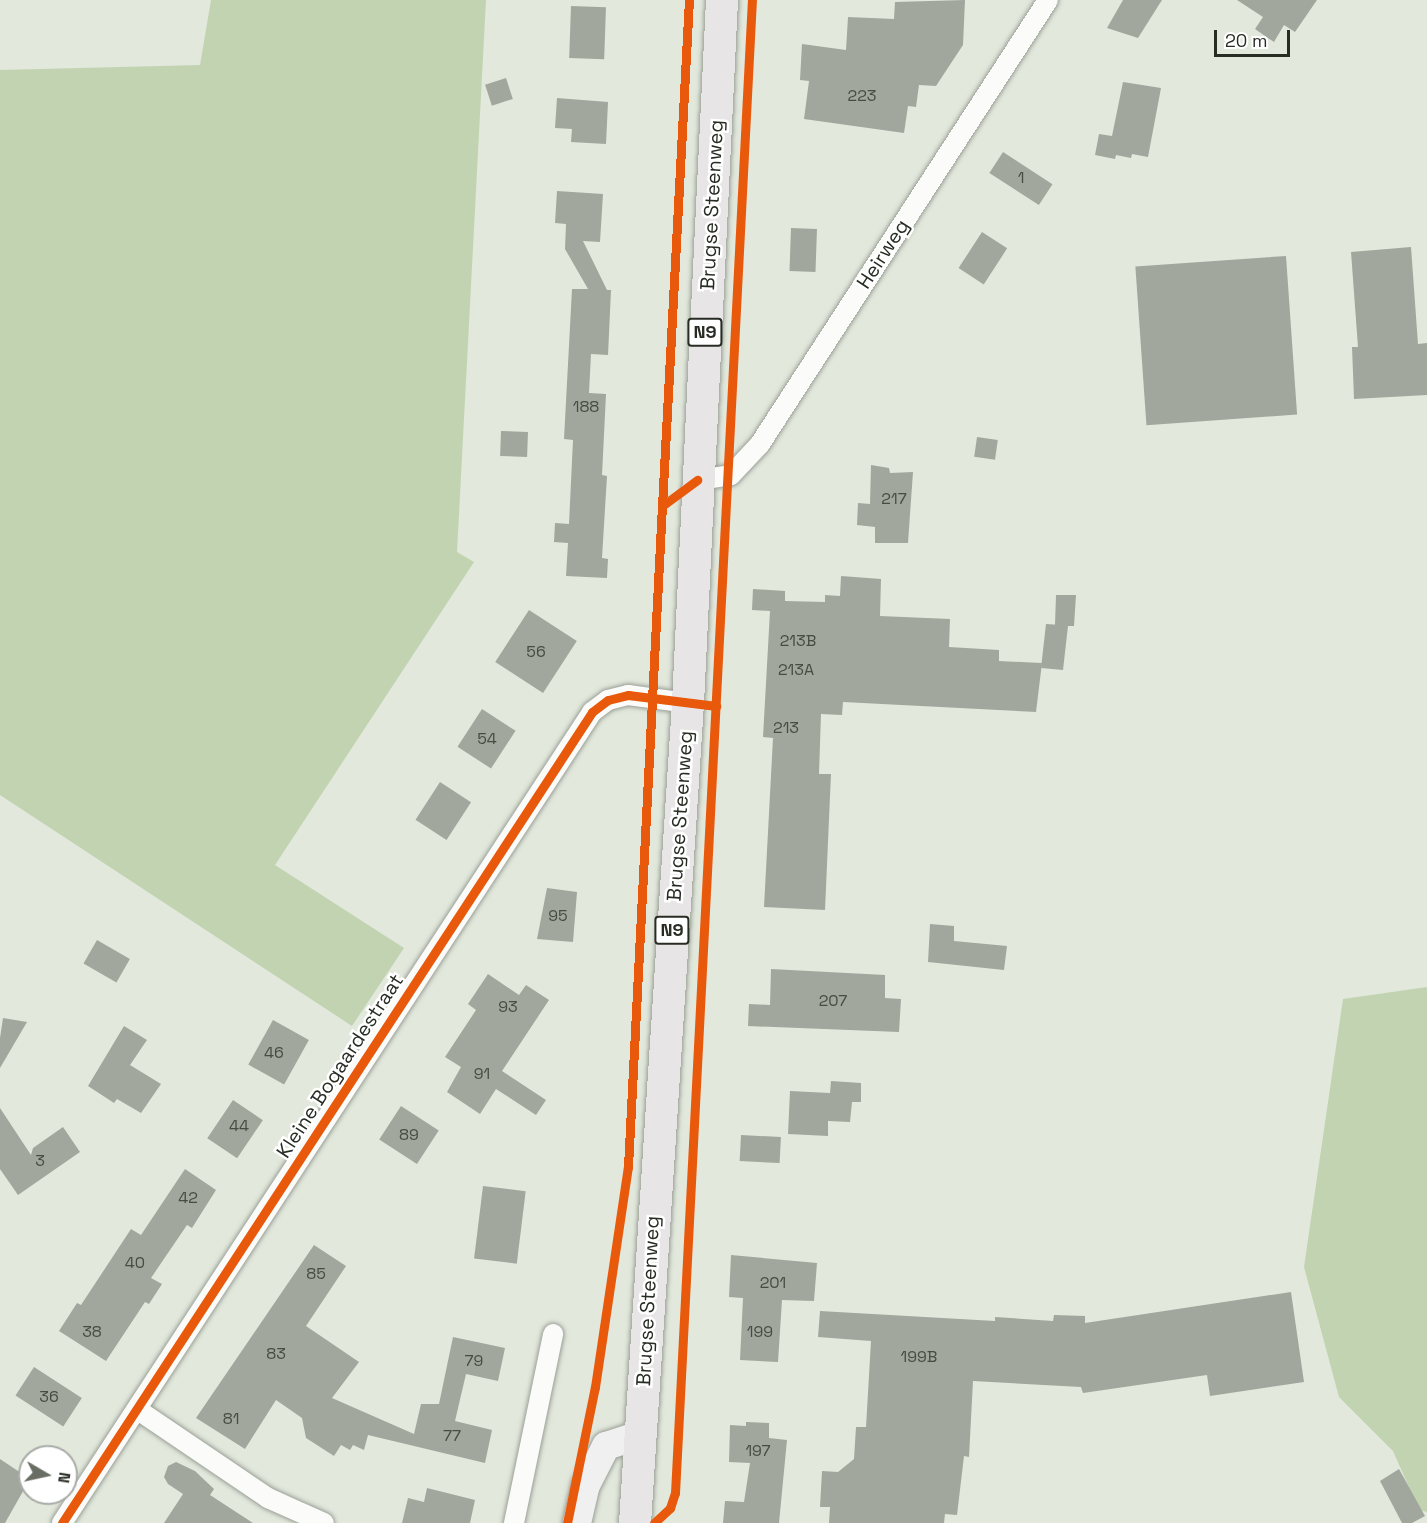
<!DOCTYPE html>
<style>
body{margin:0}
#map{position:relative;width:1427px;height:1523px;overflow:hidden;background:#e2e8dc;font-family:"Space Grotesk",sans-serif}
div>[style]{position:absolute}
.green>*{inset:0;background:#c2d3b1}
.building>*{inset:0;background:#a2a79d;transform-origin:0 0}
.roads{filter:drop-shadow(0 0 2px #9ba097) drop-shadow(0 0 2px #9ba097)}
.minor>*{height:20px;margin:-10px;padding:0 10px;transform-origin:10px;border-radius:10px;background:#fbfcfa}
.secondary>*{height:28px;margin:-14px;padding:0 14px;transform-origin:14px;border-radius:14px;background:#f1f0f0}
.primary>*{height:32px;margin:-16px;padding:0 16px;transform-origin:16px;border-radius:16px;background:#e8e5e7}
.cycleway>*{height:9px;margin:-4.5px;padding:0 4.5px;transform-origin:4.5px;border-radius:4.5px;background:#e8590c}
span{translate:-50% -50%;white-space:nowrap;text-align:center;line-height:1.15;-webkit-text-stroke:5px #fff;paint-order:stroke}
.number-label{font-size:16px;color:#464c42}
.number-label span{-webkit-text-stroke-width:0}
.shield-label span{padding:2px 4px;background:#fff;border:2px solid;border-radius:4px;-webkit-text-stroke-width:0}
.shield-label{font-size:18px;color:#282d24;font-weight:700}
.street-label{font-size:20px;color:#282d24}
.north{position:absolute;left:18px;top:1445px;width:60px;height:60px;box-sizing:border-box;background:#fff;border:2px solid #a9aba7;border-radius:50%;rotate:99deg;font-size:16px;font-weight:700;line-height:24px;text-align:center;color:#282d24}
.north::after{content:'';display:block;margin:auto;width:21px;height:27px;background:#696e64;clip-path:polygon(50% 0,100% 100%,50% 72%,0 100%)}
.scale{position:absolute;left:1214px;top:30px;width:76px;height:27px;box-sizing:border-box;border:3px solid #282d24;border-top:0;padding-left:8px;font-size:18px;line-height:21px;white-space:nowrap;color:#282d24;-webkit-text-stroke:4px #fff;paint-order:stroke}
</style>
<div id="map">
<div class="green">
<div style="clip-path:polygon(211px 0,486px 0,457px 552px,474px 562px,275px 865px,404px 948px,352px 1026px,0 795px,0 70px,200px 65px)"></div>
<div style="clip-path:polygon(1427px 987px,1427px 1512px,1419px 1510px,1393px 1451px,1339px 1397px,1304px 1267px,1343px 999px)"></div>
</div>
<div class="building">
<div style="clip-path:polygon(965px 0,963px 45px,936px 86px,919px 85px,916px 107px,908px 106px,904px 133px,804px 119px,809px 81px,800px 80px,802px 44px,846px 50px,848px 17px,894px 19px,895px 2px)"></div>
<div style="clip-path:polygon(1123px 0,1162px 0,1138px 38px,1107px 28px)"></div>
<div style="clip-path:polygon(1237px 0,1317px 0,1295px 32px,1284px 25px,1274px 42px,1255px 29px,1263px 17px)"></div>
<div style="left:571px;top:6px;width:35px;height:52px;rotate:2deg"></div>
<div style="left:506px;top:78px;width:22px;height:22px;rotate:72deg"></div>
<div style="clip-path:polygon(1123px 82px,1161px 88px,1148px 157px,1132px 154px,1131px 158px,1116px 155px,1115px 159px,1095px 155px,1099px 134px,1112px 136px)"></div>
<div style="clip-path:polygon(557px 98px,608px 102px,606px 144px,571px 142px,572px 129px,555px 128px)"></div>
<div style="left:1003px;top:152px;width:59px;height:25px;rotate:33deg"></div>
<div style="clip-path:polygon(557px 191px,603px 194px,600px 242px,583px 241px,607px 290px,611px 290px,608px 355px,591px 354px,589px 393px,606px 394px,602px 475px,607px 476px,602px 558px,608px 559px,607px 578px,566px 576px,568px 543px,554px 542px,555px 523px,569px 524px,573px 440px,564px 439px,572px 289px,588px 289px,565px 249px,566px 224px,555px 223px)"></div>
<div style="left:791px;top:228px;width:26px;height:43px;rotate:2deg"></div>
<div style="left:982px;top:232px;width:30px;height:43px;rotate:33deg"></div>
<div style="clip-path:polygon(1411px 247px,1418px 344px,1427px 343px,1427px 395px,1354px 399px,1352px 347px,1358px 347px,1351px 252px)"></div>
<div style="left:1286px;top:256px;width:159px;height:151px;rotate:86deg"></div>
<div style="left:501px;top:431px;width:27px;height:25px;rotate:2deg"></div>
<div style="left:977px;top:437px;width:21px;height:20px;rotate:8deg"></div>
<div style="clip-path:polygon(871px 465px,889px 468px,890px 473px,913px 472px,908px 543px,875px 543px,875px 527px,857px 525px,858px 503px,870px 504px)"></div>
<div style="clip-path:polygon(841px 576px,881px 579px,880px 616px,950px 619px,949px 647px,999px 650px,999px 661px,1042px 663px,1036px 712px,843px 702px,842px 715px,821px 714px,819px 774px,831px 774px,825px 910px,764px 907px,773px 738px,763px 737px,770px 611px,752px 610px,753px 589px,785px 591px,785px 601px,825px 602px,825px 595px,840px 596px)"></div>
<div style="clip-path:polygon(1056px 595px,1076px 595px,1074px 626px,1068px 626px,1063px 670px,1041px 668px,1046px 624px,1061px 625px,1055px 625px)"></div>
<div style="left:529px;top:610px;width:57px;height:62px;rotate:33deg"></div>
<div style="left:482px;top:709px;width:40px;height:45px;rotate:33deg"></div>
<div style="left:440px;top:782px;width:37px;height:45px;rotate:33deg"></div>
<div style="clip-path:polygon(547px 888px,577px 892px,573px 942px,537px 939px)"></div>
<div style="clip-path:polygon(930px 924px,954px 926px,954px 941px,1007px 946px,1004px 970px,928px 962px)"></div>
<div style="left:97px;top:940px;width:38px;height:27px;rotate:30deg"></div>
<div style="clip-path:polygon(771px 969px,885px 975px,885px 998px,901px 999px,899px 1032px,748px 1026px,749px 1004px,770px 1005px)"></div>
<div style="clip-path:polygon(488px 974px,519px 995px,526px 985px,549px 1000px,502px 1071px,546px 1100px,536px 1115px,496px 1089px,480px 1114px,447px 1092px,461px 1067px,445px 1057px,476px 1010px,468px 1004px)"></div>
<div style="clip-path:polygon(3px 1018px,27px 1022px,0 1068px,0 1038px)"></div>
<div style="left:273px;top:1020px;width:41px;height:51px;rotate:29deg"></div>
<div style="clip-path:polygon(124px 1026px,147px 1040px,130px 1065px,161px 1084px,141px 1113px,117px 1099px,114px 1103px,88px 1086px)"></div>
<div style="clip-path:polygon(831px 1081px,861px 1083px,861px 1102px,852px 1102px,850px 1122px,828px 1121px,828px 1136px,788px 1134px,790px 1091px,830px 1093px)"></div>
<div style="left:233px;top:1100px;width:36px;height:46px;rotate:34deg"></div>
<div style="left:401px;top:1106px;width:45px;height:40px;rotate:33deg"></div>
<div style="clip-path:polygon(0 1108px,31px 1155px,33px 1148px,63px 1127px,80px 1152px,18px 1195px,0 1169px)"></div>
<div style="left:741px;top:1135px;width:40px;height:26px;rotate:3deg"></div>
<div style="clip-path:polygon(185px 1169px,216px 1190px,192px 1228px,187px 1225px,151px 1278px,162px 1284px,149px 1304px,145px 1302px,106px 1361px,59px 1331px,77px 1303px,81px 1305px,131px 1229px,141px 1235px)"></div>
<div style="left:483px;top:1186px;width:43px;height:73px;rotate:7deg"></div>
<div style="clip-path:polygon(314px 1245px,346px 1266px,306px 1326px,359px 1362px,332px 1398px,414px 1434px,421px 1404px,439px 1404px,453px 1337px,505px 1348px,498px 1381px,466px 1374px,455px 1421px,492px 1430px,485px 1463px,368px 1435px,364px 1450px,353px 1445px,350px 1450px,341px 1445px,334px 1456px,306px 1438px,302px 1418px,276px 1400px,245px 1449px,196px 1418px)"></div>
<div style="clip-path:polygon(731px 1255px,817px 1263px,814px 1301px,782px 1300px,778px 1362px,740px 1360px,743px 1298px,729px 1297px)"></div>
<div style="clip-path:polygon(1291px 1292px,1304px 1382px,1210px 1396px,1207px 1375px,1083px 1393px,1081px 1387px,973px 1381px,969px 1457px,964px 1456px,957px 1515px,945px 1514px,944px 1523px,829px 1523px,830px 1507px,820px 1507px,822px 1471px,838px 1472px,854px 1459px,856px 1427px,866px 1427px,871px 1341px,818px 1337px,820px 1311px,995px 1321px,995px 1317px,1053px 1321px,1054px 1315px,1085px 1316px,1085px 1323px)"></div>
<div style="left:34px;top:1367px;width:57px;height:34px;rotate:33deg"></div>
<div style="clip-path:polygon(746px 1422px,769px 1423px,769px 1438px,787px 1440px,779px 1523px,723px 1523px,725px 1501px,744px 1502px,750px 1463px,729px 1462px,730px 1425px,746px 1426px)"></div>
<div style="clip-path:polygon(0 1459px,30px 1479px,5px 1523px,0 1523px)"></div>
<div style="clip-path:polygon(176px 1462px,195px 1471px,214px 1489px,210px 1495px,253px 1523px,164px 1523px,183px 1494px,168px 1484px,164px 1477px,168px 1466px)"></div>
<div style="clip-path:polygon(1399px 1469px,1425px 1516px,1412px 1523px,1402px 1523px,1380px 1481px)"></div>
<div style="clip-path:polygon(427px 1488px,475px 1500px,470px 1523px,402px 1523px,408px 1498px,424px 1502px)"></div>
</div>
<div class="roads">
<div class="minor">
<div style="left:697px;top:480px;width:34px;rotate:-8deg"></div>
<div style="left:731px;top:475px;width:42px;rotate:-46.9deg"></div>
<div style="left:760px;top:444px;width:529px;rotate:-57.03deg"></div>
<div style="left:138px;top:1410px;width:157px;rotate:34.1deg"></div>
<div style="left:268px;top:1498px;width:61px;rotate:24.1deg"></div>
<div style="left:62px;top:1523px;width:969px;rotate:-56.83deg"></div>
<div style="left:592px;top:712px;width:20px;rotate:-37deg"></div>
<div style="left:608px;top:700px;width:21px;rotate:-14deg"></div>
<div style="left:628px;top:695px;width:61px;rotate:7.6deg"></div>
<div style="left:514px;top:1523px;width:193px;rotate:-78.3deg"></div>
</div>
<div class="secondary">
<div style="left:577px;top:1523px;width:39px;rotate:-77deg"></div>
<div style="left:586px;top:1485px;width:44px;rotate:-62.9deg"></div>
<div style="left:606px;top:1446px;width:36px;rotate:-18deg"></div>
</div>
<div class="primary">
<div style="left:635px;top:1523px;width:822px;rotate:-86.3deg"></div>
<div style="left:688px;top:703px;width:704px;rotate:-87.23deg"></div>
</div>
</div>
<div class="cycleway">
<div style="left:662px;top:506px;width:507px;rotate:-86.95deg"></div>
<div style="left:62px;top:1523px;width:969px;rotate:-56.83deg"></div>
<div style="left:592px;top:712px;width:20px;rotate:-37deg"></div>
<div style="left:608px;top:700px;width:21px;rotate:-14deg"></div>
<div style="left:628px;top:695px;width:89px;rotate:7.1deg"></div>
<div style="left:567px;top:1523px;width:139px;rotate:-78.4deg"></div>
<div style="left:595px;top:1387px;width:222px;rotate:-81.5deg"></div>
<div style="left:628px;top:1167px;width:662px;rotate:-87.06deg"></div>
<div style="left:662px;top:506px;width:44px;rotate:-36.6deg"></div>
<div style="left:654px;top:1523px;width:22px;rotate:-43deg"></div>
<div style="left:670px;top:1508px;width:16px;rotate:-72deg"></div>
<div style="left:675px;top:1493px;width:1495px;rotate:-87.05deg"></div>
</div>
<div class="number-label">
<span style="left:862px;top:96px">223</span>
<span style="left:1021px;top:178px">1</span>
<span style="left:586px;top:407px">188</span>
<span style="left:894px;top:499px">217</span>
<span style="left:798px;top:641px">213B</span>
<span style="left:536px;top:652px">56</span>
<span style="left:796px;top:670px">213A</span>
<span style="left:786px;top:728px">213</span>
<span style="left:487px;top:739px">54</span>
<span style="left:558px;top:916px">95</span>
<span style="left:833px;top:1001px">207</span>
<span style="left:508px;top:1007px">93</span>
<span style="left:274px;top:1053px">46</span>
<span style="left:482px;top:1074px">91</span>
<span style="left:239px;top:1126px">44</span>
<span style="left:409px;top:1135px">89</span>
<span style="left:40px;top:1161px">3</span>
<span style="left:188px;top:1198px">42</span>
<span style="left:135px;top:1263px">40</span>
<span style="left:316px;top:1274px">85</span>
<span style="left:773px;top:1283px">201</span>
<span style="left:92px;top:1332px">38</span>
<span style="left:760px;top:1332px">199</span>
<span style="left:276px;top:1354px">83</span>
<span style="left:919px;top:1357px">199B</span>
<span style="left:474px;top:1361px">79</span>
<span style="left:49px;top:1397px">36</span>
<span style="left:231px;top:1419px">81</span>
<span style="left:452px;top:1436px">77</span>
<span style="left:758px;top:1451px">197</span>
</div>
<div class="shield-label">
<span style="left:705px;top:332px">N9</span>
<span style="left:672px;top:930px">N9</span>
</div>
<div class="street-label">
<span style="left:712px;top:205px;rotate:-87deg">Brugse Steenweg</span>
<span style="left:883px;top:254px;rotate:-57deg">Heirweg</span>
<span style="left:680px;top:816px;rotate:-86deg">Brugse Steenweg</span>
<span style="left:340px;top:1066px;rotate:-57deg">Kleine Bogaardestraat</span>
<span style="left:648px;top:1301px;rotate:-87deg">Brugse Steenweg</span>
</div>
<div class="north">N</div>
<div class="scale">20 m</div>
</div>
